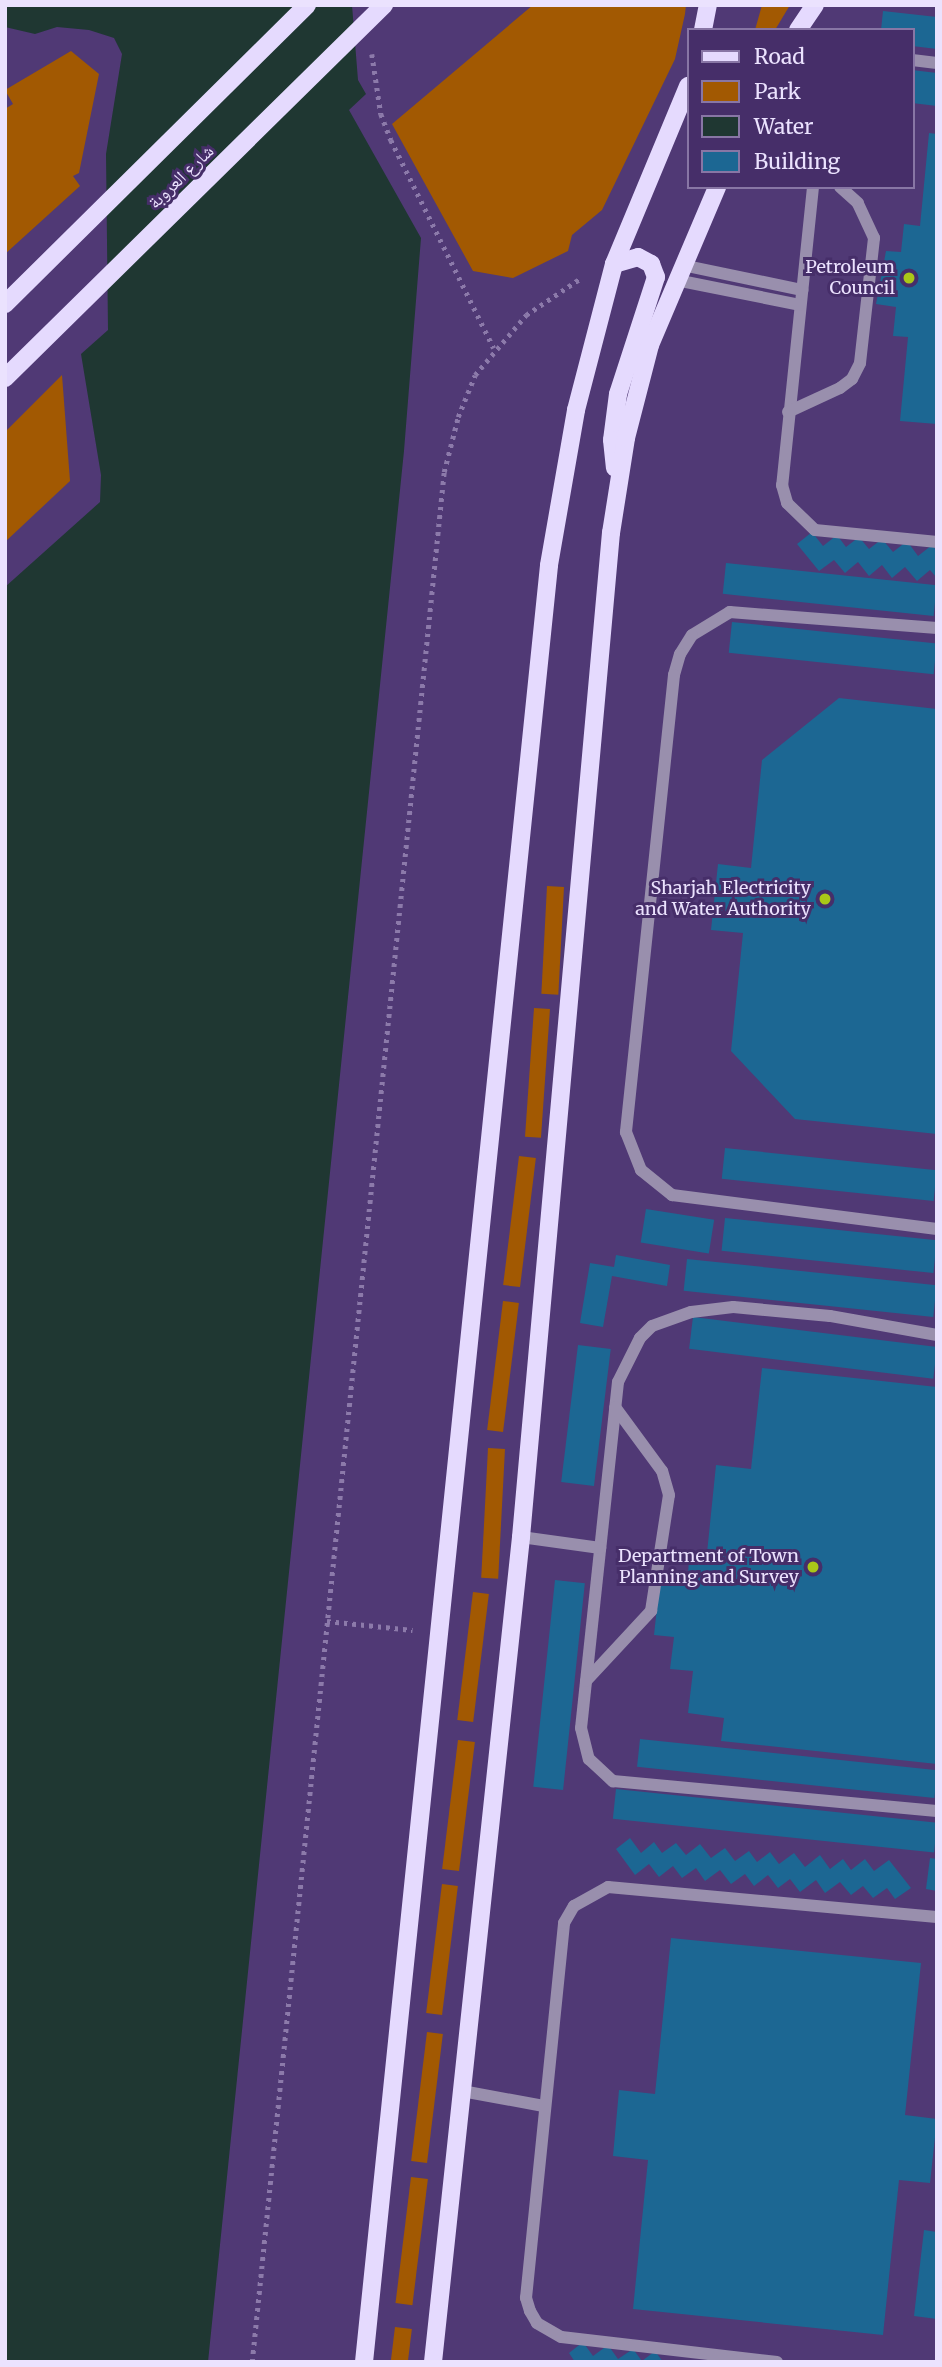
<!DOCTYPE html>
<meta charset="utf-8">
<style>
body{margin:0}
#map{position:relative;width:942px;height:2367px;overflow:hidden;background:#503975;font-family:Merriweather,"Noto Naskh Arabic",serif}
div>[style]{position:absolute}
.green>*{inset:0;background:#a25902;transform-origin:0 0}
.water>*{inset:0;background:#1f3732}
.building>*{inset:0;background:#1c6793;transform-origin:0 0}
.path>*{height:4.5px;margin-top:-2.25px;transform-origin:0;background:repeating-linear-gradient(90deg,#8c7aaa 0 3.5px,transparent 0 8.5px)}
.minor>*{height:12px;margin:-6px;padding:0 6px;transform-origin:6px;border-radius:6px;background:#998fad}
.major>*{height:18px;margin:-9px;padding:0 9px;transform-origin:9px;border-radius:9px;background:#e5dafe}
.dots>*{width:19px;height:19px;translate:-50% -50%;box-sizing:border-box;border:4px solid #462e69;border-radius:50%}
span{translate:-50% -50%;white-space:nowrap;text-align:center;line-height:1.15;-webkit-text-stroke:6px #462e69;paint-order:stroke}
.street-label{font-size:18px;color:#ebe2fe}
.poi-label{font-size:18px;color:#ebe2fe}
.right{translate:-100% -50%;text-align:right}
.frame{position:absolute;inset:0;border:7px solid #ebe2fe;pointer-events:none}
.legend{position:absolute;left:687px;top:28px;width:228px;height:161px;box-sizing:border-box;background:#462e69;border:2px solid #8876a5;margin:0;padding:9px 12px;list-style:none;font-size:21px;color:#ebe2fe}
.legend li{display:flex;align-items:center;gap:14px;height:35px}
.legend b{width:35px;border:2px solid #8876a5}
</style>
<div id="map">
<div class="green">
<div style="clip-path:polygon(533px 5px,686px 5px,685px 14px,675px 59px,602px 210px,572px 235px,568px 251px,513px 278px,473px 271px,392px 124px)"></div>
<div style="clip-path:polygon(762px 5px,790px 5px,775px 30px,755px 30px)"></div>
<div style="clip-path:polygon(71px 51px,99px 74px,79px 173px,73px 176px,80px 186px,5px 254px,5px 109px,13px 104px,5px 90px)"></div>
<div style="clip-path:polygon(62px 375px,70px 481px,5px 542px,5px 432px)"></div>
<div style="left:547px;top:886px;width:17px;height:108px;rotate:3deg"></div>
<div style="left:534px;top:1008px;width:16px;height:129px;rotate:4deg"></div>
<div style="left:519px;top:1156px;width:17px;height:130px;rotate:7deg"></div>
<div style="left:503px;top:1301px;width:16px;height:130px;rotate:7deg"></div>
<div style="left:488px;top:1448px;width:17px;height:130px;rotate:3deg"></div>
<div style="left:473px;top:1592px;width:16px;height:129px;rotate:7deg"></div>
<div style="left:458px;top:1740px;width:17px;height:130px;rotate:7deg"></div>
<div style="left:442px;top:1884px;width:16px;height:130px;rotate:7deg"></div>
<div style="left:427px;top:2032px;width:16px;height:130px;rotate:7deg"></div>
<div style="left:411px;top:2177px;width:17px;height:127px;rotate:7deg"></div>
<div style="left:395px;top:2327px;width:17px;height:35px;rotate:7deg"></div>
</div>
<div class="water">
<div style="clip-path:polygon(5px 5px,352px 5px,358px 80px,366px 94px,349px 110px,421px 238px,404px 451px,208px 2362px,5px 2362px,5px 587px,100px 502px,101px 475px,81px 354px,108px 330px,106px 154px,122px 54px,114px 38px,89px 30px,57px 27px,35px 34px,5px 27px)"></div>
</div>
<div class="building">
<div style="clip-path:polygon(883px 11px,937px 17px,937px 49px,912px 46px,912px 30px,881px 30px)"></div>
<div style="clip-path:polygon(912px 70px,937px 73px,937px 106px,912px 103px)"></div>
<div style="clip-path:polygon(929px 133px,937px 134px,937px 424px,900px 421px,908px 337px,893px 336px,896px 307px,876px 304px,886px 251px,901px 252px,904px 224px,920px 226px)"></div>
<div style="clip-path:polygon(812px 532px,823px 546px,837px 535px,846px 547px,859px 537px,869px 549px,882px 539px,893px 552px,907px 541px,918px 556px,932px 545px,937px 551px,937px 578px,930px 570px,917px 581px,905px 567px,892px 578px,882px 565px,869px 576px,858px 562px,845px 573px,834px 560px,819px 571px,797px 544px)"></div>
<div style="left:726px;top:563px;width:212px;height:31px;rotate:6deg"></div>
<div style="left:732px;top:622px;width:206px;height:31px;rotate:6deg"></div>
<div style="clip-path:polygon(839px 698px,937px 709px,937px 1134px,795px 1119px,731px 1051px,743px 933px,711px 930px,718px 864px,751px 868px,762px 760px)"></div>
<div style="left:725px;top:1148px;width:213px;height:31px;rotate:6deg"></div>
<div style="left:646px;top:1209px;width:69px;height:34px;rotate:9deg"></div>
<div style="left:725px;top:1218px;width:213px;height:33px;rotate:6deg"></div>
<div style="clip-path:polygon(616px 1255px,670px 1265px,667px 1286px,612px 1276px,603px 1327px,580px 1323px,590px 1263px,614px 1267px)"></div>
<div style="left:687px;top:1259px;width:251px;height:32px;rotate:6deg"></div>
<div style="left:693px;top:1317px;width:246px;height:32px;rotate:7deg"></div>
<div style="left:578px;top:1345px;width:33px;height:138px;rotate:7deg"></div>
<div style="clip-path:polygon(762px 1368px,937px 1387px,937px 1764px,721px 1741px,724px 1718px,688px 1713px,693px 1671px,670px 1669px,674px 1637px,654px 1635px,660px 1580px,687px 1583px,690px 1551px,707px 1553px,716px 1465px,751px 1469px)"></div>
<div style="left:555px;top:1580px;width:30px;height:208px;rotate:6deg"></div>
<div style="left:640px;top:1739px;width:299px;height:28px;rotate:6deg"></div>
<div style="left:616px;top:1789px;width:323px;height:30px;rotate:6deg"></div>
<div style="clip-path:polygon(630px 1838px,641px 1853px,654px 1842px,662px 1853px,676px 1843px,686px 1855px,700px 1844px,711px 1858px,725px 1848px,735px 1861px,749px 1851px,757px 1862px,770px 1852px,779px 1864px,794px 1853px,805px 1867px,820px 1855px,830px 1869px,843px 1859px,851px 1870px,865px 1859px,874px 1871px,889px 1860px,911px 1888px,895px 1899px,887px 1888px,873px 1898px,863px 1886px,851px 1895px,840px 1882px,825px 1893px,816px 1880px,800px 1892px,790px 1879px,778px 1888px,768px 1875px,754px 1886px,745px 1874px,731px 1884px,720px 1870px,705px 1881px,696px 1868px,682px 1878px,673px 1866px,659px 1877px,649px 1864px,635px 1875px,616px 1849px)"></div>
<div style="clip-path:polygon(930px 1858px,937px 1859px,937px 1891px,926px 1889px)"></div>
<div style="clip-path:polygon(671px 1938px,921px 1963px,905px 2115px,937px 2119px,930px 2183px,899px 2180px,883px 2335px,633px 2309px,648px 2160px,613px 2156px,619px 2090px,655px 2094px)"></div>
<div style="clip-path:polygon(924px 2230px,937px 2232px,937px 2319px,914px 2316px)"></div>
<div style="clip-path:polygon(583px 2342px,593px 2356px,608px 2345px,618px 2359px,633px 2349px,642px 2361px,655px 2351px,663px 2362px,575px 2362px,569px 2353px)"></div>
</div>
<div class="path">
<div style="left:372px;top:54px;width:61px;rotate:81.5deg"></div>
<div style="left:381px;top:114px;width:28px;rotate:69deg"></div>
<div style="left:391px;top:140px;width:232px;rotate:63.7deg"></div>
<div style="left:327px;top:1621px;width:86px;rotate:6deg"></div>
<div style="left:252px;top:2362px;width:1900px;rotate:-84.2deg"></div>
<div style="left:444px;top:472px;width:57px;rotate:-75.7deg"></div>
<div style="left:458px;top:417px;width:45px;rotate:-68deg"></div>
<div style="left:475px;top:375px;width:79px;rotate:-49.6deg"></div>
<div style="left:526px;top:315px;width:66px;rotate:-33.9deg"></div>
</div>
<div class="minor">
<div style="left:912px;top:60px;width:25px;rotate:7deg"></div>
<div style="left:813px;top:187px;width:300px;rotate:95.9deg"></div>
<div style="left:782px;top:485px;width:19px;rotate:74deg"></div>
<div style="left:787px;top:503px;width:39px;rotate:44deg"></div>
<div style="left:815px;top:530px;width:123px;rotate:5.6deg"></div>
<div style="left:682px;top:265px;width:123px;rotate:11.8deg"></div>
<div style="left:676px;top:280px;width:126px;rotate:11.4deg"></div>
<div style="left:788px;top:412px;width:57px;rotate:-24.8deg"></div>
<div style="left:840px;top:388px;width:15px;rotate:-37deg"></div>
<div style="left:852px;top:379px;width:18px;rotate:-63deg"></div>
<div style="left:860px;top:363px;width:126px;rotate:-83.6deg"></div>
<div style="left:874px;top:238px;width:38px;rotate:-115deg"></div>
<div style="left:858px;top:203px;width:24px;rotate:-138deg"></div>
<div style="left:937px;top:628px;width:208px;rotate:-175.6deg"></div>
<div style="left:730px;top:612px;width:44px;rotate:148.8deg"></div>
<div style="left:692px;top:635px;width:22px;rotate:122deg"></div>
<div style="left:680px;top:654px;width:22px;rotate:106deg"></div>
<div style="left:674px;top:675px;width:460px;rotate:96deg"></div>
<div style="left:626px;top:1132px;width:41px;rotate:68.5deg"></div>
<div style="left:641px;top:1170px;width:40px;rotate:39deg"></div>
<div style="left:672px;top:1195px;width:267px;rotate:7.3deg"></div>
<div style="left:937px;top:1335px;width:109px;rotate:-169.9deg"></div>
<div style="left:830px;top:1316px;width:97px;rotate:-174.7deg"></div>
<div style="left:733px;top:1307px;width:42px;rotate:173.2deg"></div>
<div style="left:691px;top:1312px;width:41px;rotate:160.3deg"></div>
<div style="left:652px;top:1326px;width:17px;rotate:135deg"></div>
<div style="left:640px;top:1338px;width:49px;rotate:116.6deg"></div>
<div style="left:618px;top:1382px;width:348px;rotate:96.1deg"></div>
<div style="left:581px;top:1728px;width:32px;rotate:76deg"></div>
<div style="left:589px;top:1759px;width:33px;rotate:43deg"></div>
<div style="left:613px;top:1781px;width:325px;rotate:5.3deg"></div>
<div style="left:521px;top:1537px;width:80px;rotate:7.9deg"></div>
<div style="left:586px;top:1681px;width:96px;rotate:-47.1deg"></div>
<div style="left:651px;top:1611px;width:117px;rotate:-81.2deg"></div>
<div style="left:669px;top:1495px;width:25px;rotate:-106deg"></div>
<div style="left:662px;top:1471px;width:79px;rotate:-126.3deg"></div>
<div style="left:462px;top:2091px;width:83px;rotate:10.4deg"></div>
<div style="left:777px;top:2362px;width:217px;rotate:-173.4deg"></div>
<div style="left:561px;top:2337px;width:28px;rotate:-150deg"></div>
<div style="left:537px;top:2323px;width:14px;rotate:-120deg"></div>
<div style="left:530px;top:2311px;width:14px;rotate:-107deg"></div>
<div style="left:526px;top:2298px;width:377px;rotate:-84.2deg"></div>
<div style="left:564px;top:1923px;width:20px;rotate:-60deg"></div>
<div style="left:574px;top:1906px;width:39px;rotate:-29deg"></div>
<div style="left:608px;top:1887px;width:330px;rotate:5.2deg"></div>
</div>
<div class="major">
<div style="left:703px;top:30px;width:25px;rotate:-79deg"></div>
<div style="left:798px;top:30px;width:30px;rotate:-56deg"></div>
<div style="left:614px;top:264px;width:25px;rotate:-16deg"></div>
<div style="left:638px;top:257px;width:15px;rotate:28deg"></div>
<div style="left:651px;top:264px;width:14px;rotate:69deg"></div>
<div style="left:656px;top:277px;width:123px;rotate:108deg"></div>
<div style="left:618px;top:394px;width:46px;rotate:97.4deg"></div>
<div style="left:612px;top:440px;width:28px;rotate:84deg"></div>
<div style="left:5px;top:304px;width:425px;rotate:-44.7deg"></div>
<div style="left:5px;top:378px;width:532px;rotate:-44.54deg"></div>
<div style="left:364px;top:2362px;width:1806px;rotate:-84.12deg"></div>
<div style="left:549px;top:565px;width:157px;rotate:-80.1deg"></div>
<div style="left:576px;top:410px;width:151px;rotate:-75.4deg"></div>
<div style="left:614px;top:264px;width:193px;rotate:-67.4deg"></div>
<div style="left:433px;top:2362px;width:830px;rotate:-83.91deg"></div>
<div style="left:521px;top:1537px;width:1008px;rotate:-84.88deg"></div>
<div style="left:611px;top:533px;width:96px;rotate:-81deg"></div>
<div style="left:626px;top:438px;width:96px;rotate:-75.5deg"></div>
<div style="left:650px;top:345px;width:172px;rotate:-67deg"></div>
</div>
<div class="dots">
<div style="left:909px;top:278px;background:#aac718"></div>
<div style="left:825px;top:899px;background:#aac718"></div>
<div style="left:813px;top:1567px;background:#aac718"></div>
</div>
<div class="street-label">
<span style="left:181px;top:177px;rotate:-44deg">شارع العروبة</span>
</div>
<div class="poi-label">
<span class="right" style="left:895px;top:278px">Petroleum<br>Council</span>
<span class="right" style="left:811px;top:899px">Sharjah Electricity<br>and Water Authority</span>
<span class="right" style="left:799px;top:1567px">Department of Town<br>Planning and Survey</span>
</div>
<div class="frame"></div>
<ul class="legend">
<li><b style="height:9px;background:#e5dafe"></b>Road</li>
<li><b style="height:19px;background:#a25902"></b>Park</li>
<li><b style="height:19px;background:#1f3732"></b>Water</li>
<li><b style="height:19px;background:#1c6793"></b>Building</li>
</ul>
</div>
